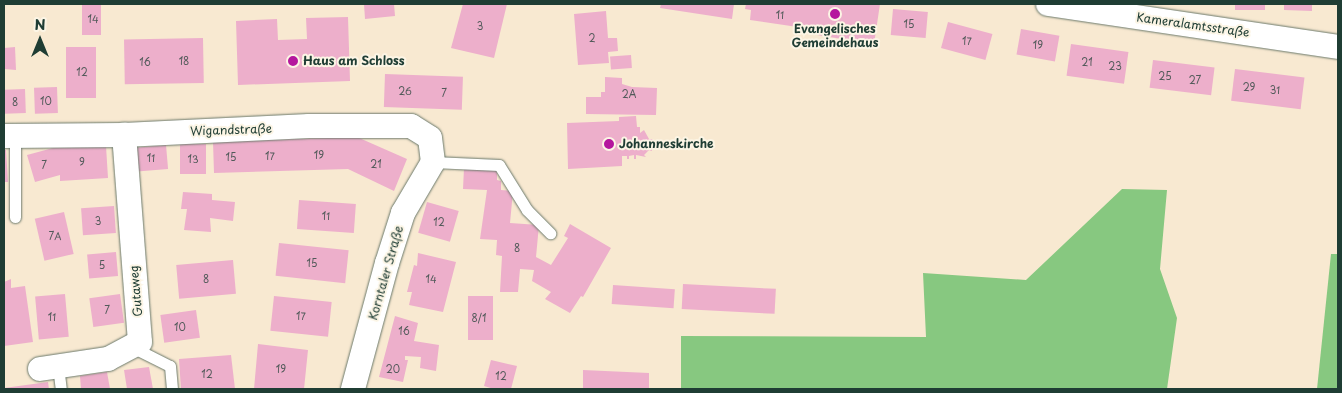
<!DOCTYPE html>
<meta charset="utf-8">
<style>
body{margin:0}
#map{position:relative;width:1342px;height:393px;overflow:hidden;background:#f8e9d1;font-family:"Playpen Sans",sans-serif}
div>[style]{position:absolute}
.green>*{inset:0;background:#87c880}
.building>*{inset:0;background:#edafcb;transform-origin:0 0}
.roads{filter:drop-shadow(0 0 1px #6b796b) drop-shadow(0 0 1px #6b796b)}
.lane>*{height:11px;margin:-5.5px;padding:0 5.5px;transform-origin:5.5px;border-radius:5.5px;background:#fff}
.street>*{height:24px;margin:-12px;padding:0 12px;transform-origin:12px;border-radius:12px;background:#fff}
.dots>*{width:14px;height:14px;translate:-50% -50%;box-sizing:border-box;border:2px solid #fcf5e5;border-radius:50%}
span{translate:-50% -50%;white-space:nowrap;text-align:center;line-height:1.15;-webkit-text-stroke:4px #fcf5e5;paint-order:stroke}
.number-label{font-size:10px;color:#525a5a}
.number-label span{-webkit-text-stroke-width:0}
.street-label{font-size:12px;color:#1f3d34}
.poi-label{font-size:12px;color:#1f3d34;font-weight:700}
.left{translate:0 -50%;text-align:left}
.frame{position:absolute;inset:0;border:5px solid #1f3d34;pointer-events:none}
.north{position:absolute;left:15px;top:15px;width:50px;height:50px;-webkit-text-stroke:4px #fcf5e5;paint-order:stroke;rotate:0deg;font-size:14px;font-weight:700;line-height:20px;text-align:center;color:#1f3d34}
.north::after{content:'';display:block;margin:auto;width:18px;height:22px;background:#1f3d34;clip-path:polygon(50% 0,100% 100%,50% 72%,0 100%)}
</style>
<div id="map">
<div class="green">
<div style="clip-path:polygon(1122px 189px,1167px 190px,1160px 269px,1177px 318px,1167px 389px,681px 389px,681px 336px,926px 337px,923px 273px,1026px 280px)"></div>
<div style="clip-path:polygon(1331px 254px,1338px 254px,1338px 389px,1317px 389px)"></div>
</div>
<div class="building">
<div style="left:82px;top:4px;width:19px;height:31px"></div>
<div style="clip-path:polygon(364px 4px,394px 4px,395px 16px,365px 19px)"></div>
<div style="clip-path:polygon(463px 4px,507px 4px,494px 58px,451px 48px)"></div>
<div style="clip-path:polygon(661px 4px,734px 4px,732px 19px,660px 8px)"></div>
<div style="clip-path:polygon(746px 4px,880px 4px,874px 44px,817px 35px,818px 30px,750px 20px,751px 10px,745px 9px)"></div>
<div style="left:1235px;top:4px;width:30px;height:6px"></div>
<div style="clip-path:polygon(1284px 4px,1312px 4px,1312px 11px,1284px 10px)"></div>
<div style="left:893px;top:9px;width:35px;height:26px;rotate:5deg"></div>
<div style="clip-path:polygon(606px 11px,608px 38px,617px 38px,618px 51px,608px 52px,609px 63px,578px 65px,574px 14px)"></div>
<div style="clip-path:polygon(348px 17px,350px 81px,238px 85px,236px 21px,277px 19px,278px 40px,307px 39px,306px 18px)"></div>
<div style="left:948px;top:22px;width:46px;height:27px;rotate:15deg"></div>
<div style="left:1021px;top:29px;width:39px;height:26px;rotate:10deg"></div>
<div style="left:203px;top:38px;width:45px;height:79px;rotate:89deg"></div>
<div style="left:1071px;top:44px;width:58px;height:32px;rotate:8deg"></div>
<div style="clip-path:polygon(15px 47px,16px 70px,4px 69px,4px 48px)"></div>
<div style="left:66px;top:47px;width:30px;height:51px"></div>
<div style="left:631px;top:55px;width:13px;height:21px;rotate:86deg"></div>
<div style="left:1153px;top:60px;width:62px;height:28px;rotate:7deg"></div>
<div style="left:1235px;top:69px;width:70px;height:32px;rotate:7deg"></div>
<div style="left:385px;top:74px;width:78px;height:33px;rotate:2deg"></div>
<div style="clip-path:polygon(605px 77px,622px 78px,622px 84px,632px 87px,657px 88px,656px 115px,586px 114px,586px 97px,601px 97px,601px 92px,605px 92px)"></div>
<div style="left:57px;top:87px;width:26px;height:23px;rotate:88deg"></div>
<div style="left:25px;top:89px;width:24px;height:21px;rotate:88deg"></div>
<div style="clip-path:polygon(636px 116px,637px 127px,640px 127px,640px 133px,644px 130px,649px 139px,653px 139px,650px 141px,652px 151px,649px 150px,644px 155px,646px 157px,636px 155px,636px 159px,634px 159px,634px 155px,629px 156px,629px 159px,627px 159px,627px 156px,622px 156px,622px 166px,568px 169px,567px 123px,619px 121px,619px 117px)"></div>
<div style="clip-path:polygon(357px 137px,407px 159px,394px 191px,348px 169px,214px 173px,213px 142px)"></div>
<div style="left:180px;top:144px;width:26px;height:30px"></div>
<div style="left:166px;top:145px;width:24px;height:31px;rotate:85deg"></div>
<div style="clip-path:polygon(106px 146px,108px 178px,60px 181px,60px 175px,35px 182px,27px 155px,53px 148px)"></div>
<div style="clip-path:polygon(4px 150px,6px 150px,8px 182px,4px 182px)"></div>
<div style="clip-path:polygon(464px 168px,497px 169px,497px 180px,501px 181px,501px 190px,513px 191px,510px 223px,539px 225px,536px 257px,551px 265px,568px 238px,564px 236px,570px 224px,611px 248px,583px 297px,581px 296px,570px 313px,545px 299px,551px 292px,532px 281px,534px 270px,520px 269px,518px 292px,500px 292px,502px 256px,496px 255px,497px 240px,480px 239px,487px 190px,463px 189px)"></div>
<div style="clip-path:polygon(183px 192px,212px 194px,212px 200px,235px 202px,233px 221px,210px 218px,211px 232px,184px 230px,187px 209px,181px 209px)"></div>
<div style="left:299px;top:200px;width:57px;height:29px;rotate:4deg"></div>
<div style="left:427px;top:202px;width:33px;height:32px;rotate:16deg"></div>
<div style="left:114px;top:206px;width:27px;height:33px;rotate:86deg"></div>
<div style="left:64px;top:212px;width:43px;height:30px;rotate:77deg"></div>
<div style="left:279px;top:243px;width:70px;height:33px;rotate:6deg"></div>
<div style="left:116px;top:252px;width:24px;height:29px;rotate:85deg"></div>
<div style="clip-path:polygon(418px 253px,456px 262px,443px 312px,409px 305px,412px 292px,407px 292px,414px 265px,417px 266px)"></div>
<div style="left:233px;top:260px;width:34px;height:57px;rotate:85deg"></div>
<div style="clip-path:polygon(11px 279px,11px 288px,25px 286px,33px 342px,4px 346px,4px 282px)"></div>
<div style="left:683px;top:284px;width:93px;height:25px;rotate:3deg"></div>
<div style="left:613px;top:285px;width:62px;height:19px;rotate:4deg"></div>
<div style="left:65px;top:294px;width:43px;height:30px;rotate:85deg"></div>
<div style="left:120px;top:294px;width:29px;height:31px;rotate:82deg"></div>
<div style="left:274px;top:296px;width:58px;height:35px;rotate:6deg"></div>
<div style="left:468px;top:296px;width:25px;height:44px"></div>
<div style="left:196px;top:310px;width:28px;height:36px;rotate:82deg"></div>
<div style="clip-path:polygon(395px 316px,418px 323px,414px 341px,439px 345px,436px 371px,420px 368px,421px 357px,405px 356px,405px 360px,408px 360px,403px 382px,379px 377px)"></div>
<div style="clip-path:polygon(258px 344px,308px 350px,304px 389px,254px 389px)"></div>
<div style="clip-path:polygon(231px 355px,235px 389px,181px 389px,179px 359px)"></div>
<div style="clip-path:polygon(491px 360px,517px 366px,511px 389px,494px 389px,484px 386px)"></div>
<div style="clip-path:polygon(149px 367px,153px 389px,127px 389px,124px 370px)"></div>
<div style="clip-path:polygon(583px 370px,649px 373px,649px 389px,583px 389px)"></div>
<div style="clip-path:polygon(107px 372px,110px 389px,81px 389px,80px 376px)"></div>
<div style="clip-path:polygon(48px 382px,49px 389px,4px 389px,4px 388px)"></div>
</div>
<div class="roads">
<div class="lane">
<div style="left:433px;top:162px;width:66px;rotate:2.6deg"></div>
<div style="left:499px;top:165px;width:53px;rotate:58.1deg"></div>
<div style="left:527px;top:210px;width:33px;rotate:45deg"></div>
<div style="left:15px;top:217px;width:81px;rotate:-90deg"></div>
<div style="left:132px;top:347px;width:42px;rotate:26.6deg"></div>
<div style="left:170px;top:366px;width:23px;rotate:85deg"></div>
<div style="left:58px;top:366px;width:23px;rotate:83deg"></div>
</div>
<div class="street">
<div style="left:1048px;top:4px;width:293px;rotate:8.4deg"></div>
<div style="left:4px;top:136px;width:120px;rotate:-0.5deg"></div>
<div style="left:124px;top:135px;width:185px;rotate:-2.8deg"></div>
<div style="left:309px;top:126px;width:102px"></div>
<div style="left:411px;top:126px;width:22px;rotate:32deg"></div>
<div style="left:430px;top:138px;width:24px;rotate:83deg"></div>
<div style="left:433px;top:162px;width:59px;rotate:120.5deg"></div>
<div style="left:403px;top:213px;width:52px;rotate:107.7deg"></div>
<div style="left:387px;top:263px;width:131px;rotate:105.1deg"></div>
<div style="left:40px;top:369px;width:69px;rotate:-8.4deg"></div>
<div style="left:108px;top:359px;width:36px;rotate:-28deg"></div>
<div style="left:140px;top:342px;width:208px;rotate:-94.4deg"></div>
</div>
</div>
<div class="dots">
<div style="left:835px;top:14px;background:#b5179e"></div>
<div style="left:293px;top:61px;background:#b5179e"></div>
<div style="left:609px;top:144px;background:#b5179e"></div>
</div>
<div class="number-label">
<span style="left:780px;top:15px">11</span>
<span style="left:93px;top:19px">14</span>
<span style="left:909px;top:24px">15</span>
<span style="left:480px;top:26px">3</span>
<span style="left:592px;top:38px">2</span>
<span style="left:967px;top:41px">17</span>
<span style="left:1038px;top:45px">19</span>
<span style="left:184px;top:61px">18</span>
<span style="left:145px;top:62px">16</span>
<span style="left:1087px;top:62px">21</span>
<span style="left:1115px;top:66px">23</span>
<span style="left:82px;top:72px">12</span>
<span style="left:1165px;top:76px">25</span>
<span style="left:1195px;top:80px">27</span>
<span style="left:1249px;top:87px">29</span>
<span style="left:1275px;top:90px">31</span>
<span style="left:405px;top:91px">26</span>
<span style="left:444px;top:93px">7</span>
<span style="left:629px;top:94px">2A</span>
<span style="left:46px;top:101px">10</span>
<span style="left:15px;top:102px">8</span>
<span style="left:319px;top:155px">19</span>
<span style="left:270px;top:156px">17</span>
<span style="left:231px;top:157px">15</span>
<span style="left:151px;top:158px">11</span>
<span style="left:193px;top:159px">13</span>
<span style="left:82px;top:162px">9</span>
<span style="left:376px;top:164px">21</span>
<span style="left:44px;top:165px">7</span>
<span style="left:326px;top:216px">11</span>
<span style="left:98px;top:221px">3</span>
<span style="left:439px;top:222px">12</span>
<span style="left:55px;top:236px">7A</span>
<span style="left:517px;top:248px">8</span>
<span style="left:312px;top:263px">15</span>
<span style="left:102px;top:265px">5</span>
<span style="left:206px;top:279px">8</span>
<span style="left:431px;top:279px">14</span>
<span style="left:107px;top:310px">7</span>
<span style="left:301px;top:316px">17</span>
<span style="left:52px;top:317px">11</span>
<span style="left:479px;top:318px">8/1</span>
<span style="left:180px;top:327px">10</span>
<span style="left:404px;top:331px">16</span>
<span style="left:281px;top:369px">19</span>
<span style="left:393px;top:369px">20</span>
<span style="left:207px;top:374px">12</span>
<span style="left:501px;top:376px">12</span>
</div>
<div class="street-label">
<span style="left:1193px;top:25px;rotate:8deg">Kameralamtsstraße</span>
<span style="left:231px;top:130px;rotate:-2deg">Wigandstraße</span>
<span style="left:386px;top:273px;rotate:-74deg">Korntaler Straße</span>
<span style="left:136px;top:291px;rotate:-95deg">Gutaweg</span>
</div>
<div class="poi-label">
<span style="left:835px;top:36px">Evangelisches<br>Gemeindehaus</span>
<span class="left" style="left:303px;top:61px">Haus am Schloss</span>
<span class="left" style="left:619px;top:144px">Johanneskirche</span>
</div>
<div class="frame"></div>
<div class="north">N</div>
</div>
